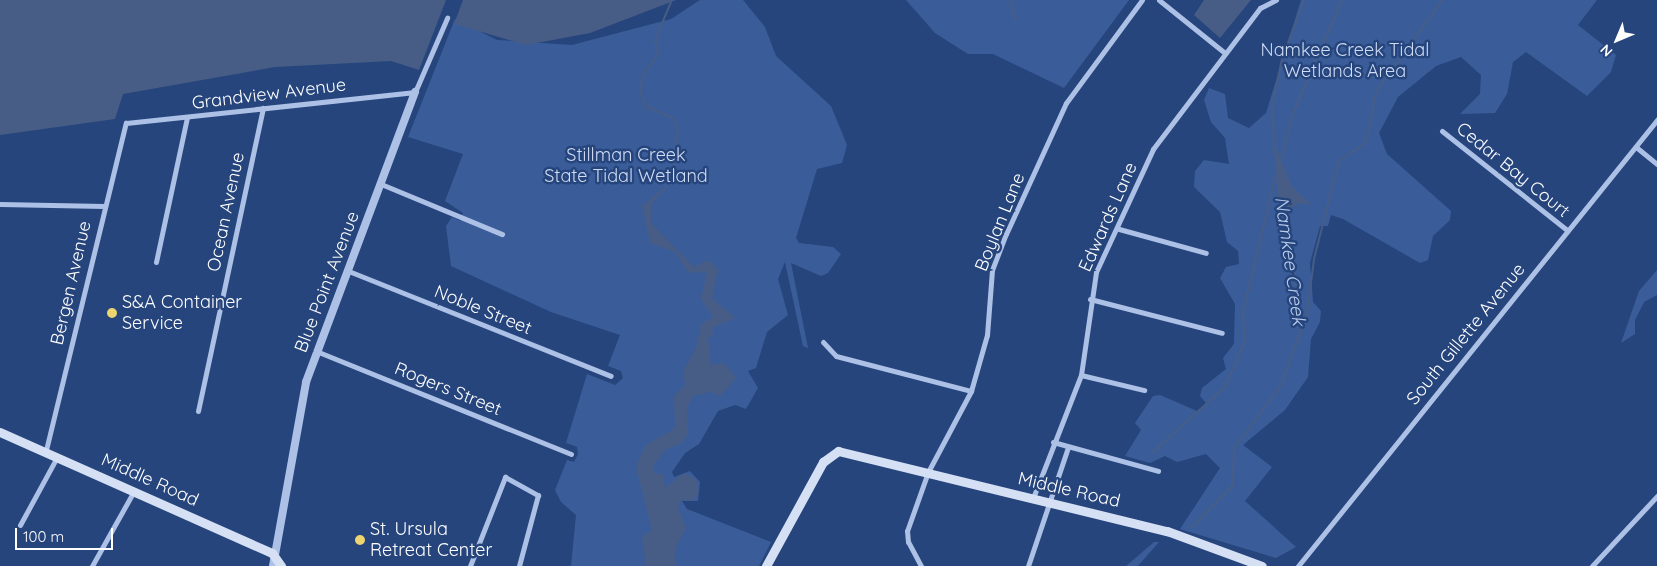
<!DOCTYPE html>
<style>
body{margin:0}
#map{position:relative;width:1657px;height:566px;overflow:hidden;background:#26457d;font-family:Quicksand,sans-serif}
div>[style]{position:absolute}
.green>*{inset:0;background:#3a5d9a}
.water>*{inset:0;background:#475d86}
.stream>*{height:2px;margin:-1px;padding:0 1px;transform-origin:1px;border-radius:1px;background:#475d86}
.minor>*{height:5px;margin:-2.5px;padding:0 2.5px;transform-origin:2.5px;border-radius:2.5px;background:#acc1e5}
.tertiary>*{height:8px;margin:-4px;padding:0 4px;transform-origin:4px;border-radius:4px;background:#acc1e5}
.secondary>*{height:9px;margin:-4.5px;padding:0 4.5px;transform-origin:4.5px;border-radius:4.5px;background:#d5e0f5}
.dots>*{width:14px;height:14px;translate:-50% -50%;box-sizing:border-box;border:2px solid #26457d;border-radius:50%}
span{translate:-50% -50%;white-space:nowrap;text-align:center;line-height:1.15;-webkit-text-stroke:5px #26457d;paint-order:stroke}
.park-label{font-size:18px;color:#cfdcf4}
.street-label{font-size:18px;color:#fff}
.poi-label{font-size:18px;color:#fff}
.left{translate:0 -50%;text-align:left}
.water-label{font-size:19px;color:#b7cbec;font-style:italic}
.north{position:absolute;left:1592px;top:15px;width:50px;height:50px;-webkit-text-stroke:4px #26457d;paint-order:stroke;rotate:225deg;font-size:14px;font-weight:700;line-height:20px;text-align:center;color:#fff}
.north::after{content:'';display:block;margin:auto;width:18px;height:22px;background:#fff;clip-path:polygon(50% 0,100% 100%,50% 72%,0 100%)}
.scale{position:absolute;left:15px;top:528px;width:98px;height:22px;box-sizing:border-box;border:2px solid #fff;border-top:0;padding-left:6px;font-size:15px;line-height:18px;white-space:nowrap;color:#fff;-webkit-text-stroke:4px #26457d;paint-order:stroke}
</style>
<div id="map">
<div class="green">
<div style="clip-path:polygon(700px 0,743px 0,765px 27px,776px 56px,831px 106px,847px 145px,842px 163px,817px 169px,796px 238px,799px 243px,833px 247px,841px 254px,828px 273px,821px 276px,791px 263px,808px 348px,803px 346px,785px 262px,778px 279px,788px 315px,767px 332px,756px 368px,748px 371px,758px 388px,746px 409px,735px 405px,718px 411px,699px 444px,685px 453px,672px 472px,674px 477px,690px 471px,700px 482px,698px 501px,682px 501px,687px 509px,771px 542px,759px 566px,571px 566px,576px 515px,561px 502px,555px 490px,567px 460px,574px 462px,578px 454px,577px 447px,566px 443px,587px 374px,615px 385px,623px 378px,621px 371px,608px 366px,620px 335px,551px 312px,451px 266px,446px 226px,452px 217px,460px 221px,463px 213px,445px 201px,463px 154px,408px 137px,455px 19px,497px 40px,572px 45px,671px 19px)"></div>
<div style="clip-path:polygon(906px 0,1129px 0,1064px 88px,993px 54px,968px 54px,935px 33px)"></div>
<div style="clip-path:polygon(1301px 0,1597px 0,1578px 25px,1616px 55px,1611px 72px,1587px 96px,1526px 52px,1513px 62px,1507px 94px,1495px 113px,1460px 114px,1480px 94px,1481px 75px,1461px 57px,1436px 66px,1398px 97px,1379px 133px,1387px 154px,1451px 211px,1450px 220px,1433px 236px,1428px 260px,1420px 263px,1343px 219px,1331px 215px,1328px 226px,1320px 226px,1310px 263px,1313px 302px,1321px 311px,1320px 322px,1311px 339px,1308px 377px,1285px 410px,1243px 445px,1272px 467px,1245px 501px,1296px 547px,1276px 558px,1180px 529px,1220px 468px,1206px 454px,1177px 462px,1165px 456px,1150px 463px,1125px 456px,1141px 430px,1135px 423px,1153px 396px,1160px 395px,1197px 411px,1206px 403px,1200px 396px,1202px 388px,1226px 369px,1223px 358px,1234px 344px,1235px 304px,1220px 278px,1226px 267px,1239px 264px,1238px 251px,1227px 242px,1220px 212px,1194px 187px,1195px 171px,1204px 160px,1229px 164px,1225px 138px,1211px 122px,1204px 100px,1209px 88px,1225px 94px,1228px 118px,1249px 128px,1266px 113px)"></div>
<div style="clip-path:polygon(1657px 270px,1657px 295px,1644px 302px,1635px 320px,1635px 334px,1621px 343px,1639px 291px)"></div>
<div style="clip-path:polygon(1154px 542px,1159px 542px,1138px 566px,1126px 566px)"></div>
</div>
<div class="water">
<div style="clip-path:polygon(0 0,446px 0,419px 70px,391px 61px,275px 67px,123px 94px,115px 119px,0 135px)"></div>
<div style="clip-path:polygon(463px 0,676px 0,590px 33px,526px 45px,454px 24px)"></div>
<div style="clip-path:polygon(1204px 0,1251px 0,1220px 38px,1194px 15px)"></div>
<div style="clip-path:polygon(1273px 141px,1292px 187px,1312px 205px,1300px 203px,1289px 209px,1298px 301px,1286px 244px,1275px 221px,1280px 215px)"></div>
<div style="clip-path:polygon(673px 181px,651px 204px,651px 223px,694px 267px,708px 260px,718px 269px,712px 298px,735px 318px,712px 328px,714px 334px,708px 339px,711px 365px,724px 363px,736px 378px,720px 396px,710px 392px,693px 396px,687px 408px,688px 433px,682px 443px,665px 450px,653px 466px,655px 473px,663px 475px,665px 488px,684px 473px,696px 479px,699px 492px,694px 500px,680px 501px,678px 508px,686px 528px,675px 549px,675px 566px,646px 566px,642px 537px,652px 530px,636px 467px,645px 446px,675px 428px,674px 396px,685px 385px,683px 372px,696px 348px,701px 324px,713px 317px,701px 299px,707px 273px,688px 272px,675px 252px,650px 243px,642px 206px)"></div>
</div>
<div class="stream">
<div style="left:1010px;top:0;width:20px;rotate:75deg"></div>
<div style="left:671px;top:2px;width:41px;rotate:112.8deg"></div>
<div style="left:655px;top:40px;width:14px;rotate:73deg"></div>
<div style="left:659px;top:53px;width:27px;rotate:126deg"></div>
<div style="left:643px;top:75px;width:15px;rotate:101deg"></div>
<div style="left:640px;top:90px;width:17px;rotate:73deg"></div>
<div style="left:645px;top:106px;width:30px;rotate:23deg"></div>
<div style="left:673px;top:118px;width:13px;rotate:67deg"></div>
<div style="left:678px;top:130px;width:52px;rotate:96.6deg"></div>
<div style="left:1275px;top:153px;width:47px;rotate:-93.7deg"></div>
<div style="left:1272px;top:106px;width:48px;rotate:-78deg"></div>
<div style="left:1282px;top:59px;width:63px;rotate:-69.6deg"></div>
<div style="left:1282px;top:159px;width:44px;rotate:-76.9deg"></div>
<div style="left:1292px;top:116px;width:126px;rotate:-66.7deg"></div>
<div style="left:1298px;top:299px;width:25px;rotate:81deg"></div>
<div style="left:1152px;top:453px;width:98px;rotate:-42.1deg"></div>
<div style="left:1225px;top:387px;width:50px;rotate:-66.5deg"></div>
<div style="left:1245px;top:341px;width:30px;rotate:-94deg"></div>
<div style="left:1243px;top:311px;width:145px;rotate:-76.4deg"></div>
<div style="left:1192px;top:527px;width:57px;rotate:-45.7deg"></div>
<div style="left:1232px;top:486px;width:39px;rotate:-86deg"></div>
<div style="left:1235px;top:447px;width:77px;rotate:-53.4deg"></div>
<div style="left:1281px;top:385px;width:76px;rotate:-69.9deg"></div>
<div style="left:1307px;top:314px;width:55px;rotate:-82.7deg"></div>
<div style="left:1314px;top:259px;width:101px;rotate:-75.7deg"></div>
<div style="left:1339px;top:161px;width:32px;rotate:-34deg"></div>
<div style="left:1366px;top:143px;width:52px;rotate:-78.9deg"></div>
<div style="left:1376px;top:92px;width:113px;rotate:-54.3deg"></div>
</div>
<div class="minor">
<div style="left:1159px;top:0;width:85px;rotate:38.8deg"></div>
<div style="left:1442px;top:131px;width:159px;rotate:38.4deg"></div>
<div style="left:1636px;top:147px;width:27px;rotate:39deg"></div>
<div style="left:381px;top:184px;width:131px;rotate:22.5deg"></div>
<div style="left:0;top:204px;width:104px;rotate:1.1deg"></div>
<div style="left:1119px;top:229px;width:90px;rotate:15.4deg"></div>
<div style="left:156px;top:262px;width:148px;rotate:-77.9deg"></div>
<div style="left:346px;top:270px;width:285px;rotate:21.8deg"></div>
<div style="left:1090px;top:299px;width:136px;rotate:14.4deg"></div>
<div style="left:823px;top:342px;width:19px;rotate:47deg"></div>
<div style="left:836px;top:356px;width:139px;rotate:14.5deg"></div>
<div style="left:316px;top:351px;width:275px;rotate:22deg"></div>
<div style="left:1081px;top:375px;width:65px;rotate:13.4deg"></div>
<div style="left:198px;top:411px;width:310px;rotate:-77.9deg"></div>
<div style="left:1053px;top:442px;width:109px;rotate:15.4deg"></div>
<div style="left:46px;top:450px;width:337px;rotate:-76.3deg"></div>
<div style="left:126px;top:123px;width:291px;rotate:-6.1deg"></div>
<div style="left:415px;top:92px;width:81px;rotate:-66.6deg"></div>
<div style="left:1033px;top:498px;width:132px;rotate:-68.7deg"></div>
<div style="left:1081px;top:375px;width:104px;rotate:-81.7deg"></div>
<div style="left:1096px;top:272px;width:136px;rotate:-65.1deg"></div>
<div style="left:1153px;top:149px;width:177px;rotate:-52.8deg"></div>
<div style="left:1260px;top:8px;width:18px;rotate:-27deg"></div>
<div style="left:20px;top:525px;width:77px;rotate:-61.4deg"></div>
<div style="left:92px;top:566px;width:86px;rotate:-60.8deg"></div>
<div style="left:470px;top:566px;width:96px;rotate:-68.5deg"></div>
<div style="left:505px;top:477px;width:38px;rotate:29deg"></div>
<div style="left:538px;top:495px;width:73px;rotate:105deg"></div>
<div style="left:921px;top:566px;width:27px;rotate:-118deg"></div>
<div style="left:908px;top:542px;width:11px;rotate:-95deg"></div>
<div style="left:907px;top:531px;width:63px;rotate:-70.4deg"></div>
<div style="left:928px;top:472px;width:92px;rotate:-62deg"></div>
<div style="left:971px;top:391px;width:58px;rotate:-74.1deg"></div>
<div style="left:987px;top:335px;width:65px;rotate:-85.6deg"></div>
<div style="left:992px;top:270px;width:39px;rotate:-69deg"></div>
<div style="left:1006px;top:234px;width:144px;rotate:-65.4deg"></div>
<div style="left:1066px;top:103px;width:128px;rotate:-53.6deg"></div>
<div style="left:1028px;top:566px;width:126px;rotate:-71.4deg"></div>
<div style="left:1298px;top:566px;width:573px;rotate:-51.17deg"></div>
<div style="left:1592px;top:566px;width:96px;rotate:-47.1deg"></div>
</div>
<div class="tertiary">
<div style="left:273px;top:566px;width:187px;rotate:-79.8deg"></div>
<div style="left:306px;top:382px;width:310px;rotate:-69.4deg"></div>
</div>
<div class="secondary">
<div style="left:0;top:432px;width:298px;rotate:24deg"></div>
<div style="left:272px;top:553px;width:16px;rotate:55deg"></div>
<div style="left:766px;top:566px;width:119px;rotate:-61.3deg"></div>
<div style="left:823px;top:462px;width:19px;rotate:-36deg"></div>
<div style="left:838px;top:451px;width:339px;rotate:13.7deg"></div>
<div style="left:1167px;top:531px;width:101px;rotate:20.2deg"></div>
</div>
<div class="dots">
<div style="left:112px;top:313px;background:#edd471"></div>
<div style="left:360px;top:540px;background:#edd471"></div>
</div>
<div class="park-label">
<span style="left:1345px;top:61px">Namkee Creek Tidal<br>Wetlands Area</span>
<span style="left:626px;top:166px">Stillman Creek<br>State Tidal Wetland</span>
</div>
<div class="street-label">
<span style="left:269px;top:94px;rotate:-7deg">Grandview Avenue</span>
<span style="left:1513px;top:170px;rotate:39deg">Cedar Bay Court</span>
<span style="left:226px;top:212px;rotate:-78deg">Ocean Avenue</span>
<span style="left:1108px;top:217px;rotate:-66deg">Edwards Lane</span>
<span style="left:1000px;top:222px;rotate:-68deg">Boylan Lane</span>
<span style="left:327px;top:282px;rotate:-69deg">Blue Point Avenue</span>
<span style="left:71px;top:283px;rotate:-77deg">Bergen Avenue</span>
<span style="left:483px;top:310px;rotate:22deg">Noble Street</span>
<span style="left:1466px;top:334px;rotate:-51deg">South Gillette Avenue</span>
<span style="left:448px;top:389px;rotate:22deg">Rogers Street</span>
<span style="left:150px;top:480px;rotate:24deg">Middle Road</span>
<span style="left:1069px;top:490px;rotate:13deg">Middle Road</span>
</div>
<div class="poi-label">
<span class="left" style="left:122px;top:313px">S&amp;A Container<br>Service</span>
<span class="left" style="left:370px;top:540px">St. Ursula<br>Retreat Center</span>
</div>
<div class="water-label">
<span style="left:1290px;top:261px;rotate:82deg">Namkee Creek</span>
</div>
<div class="north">N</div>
<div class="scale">100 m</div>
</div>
